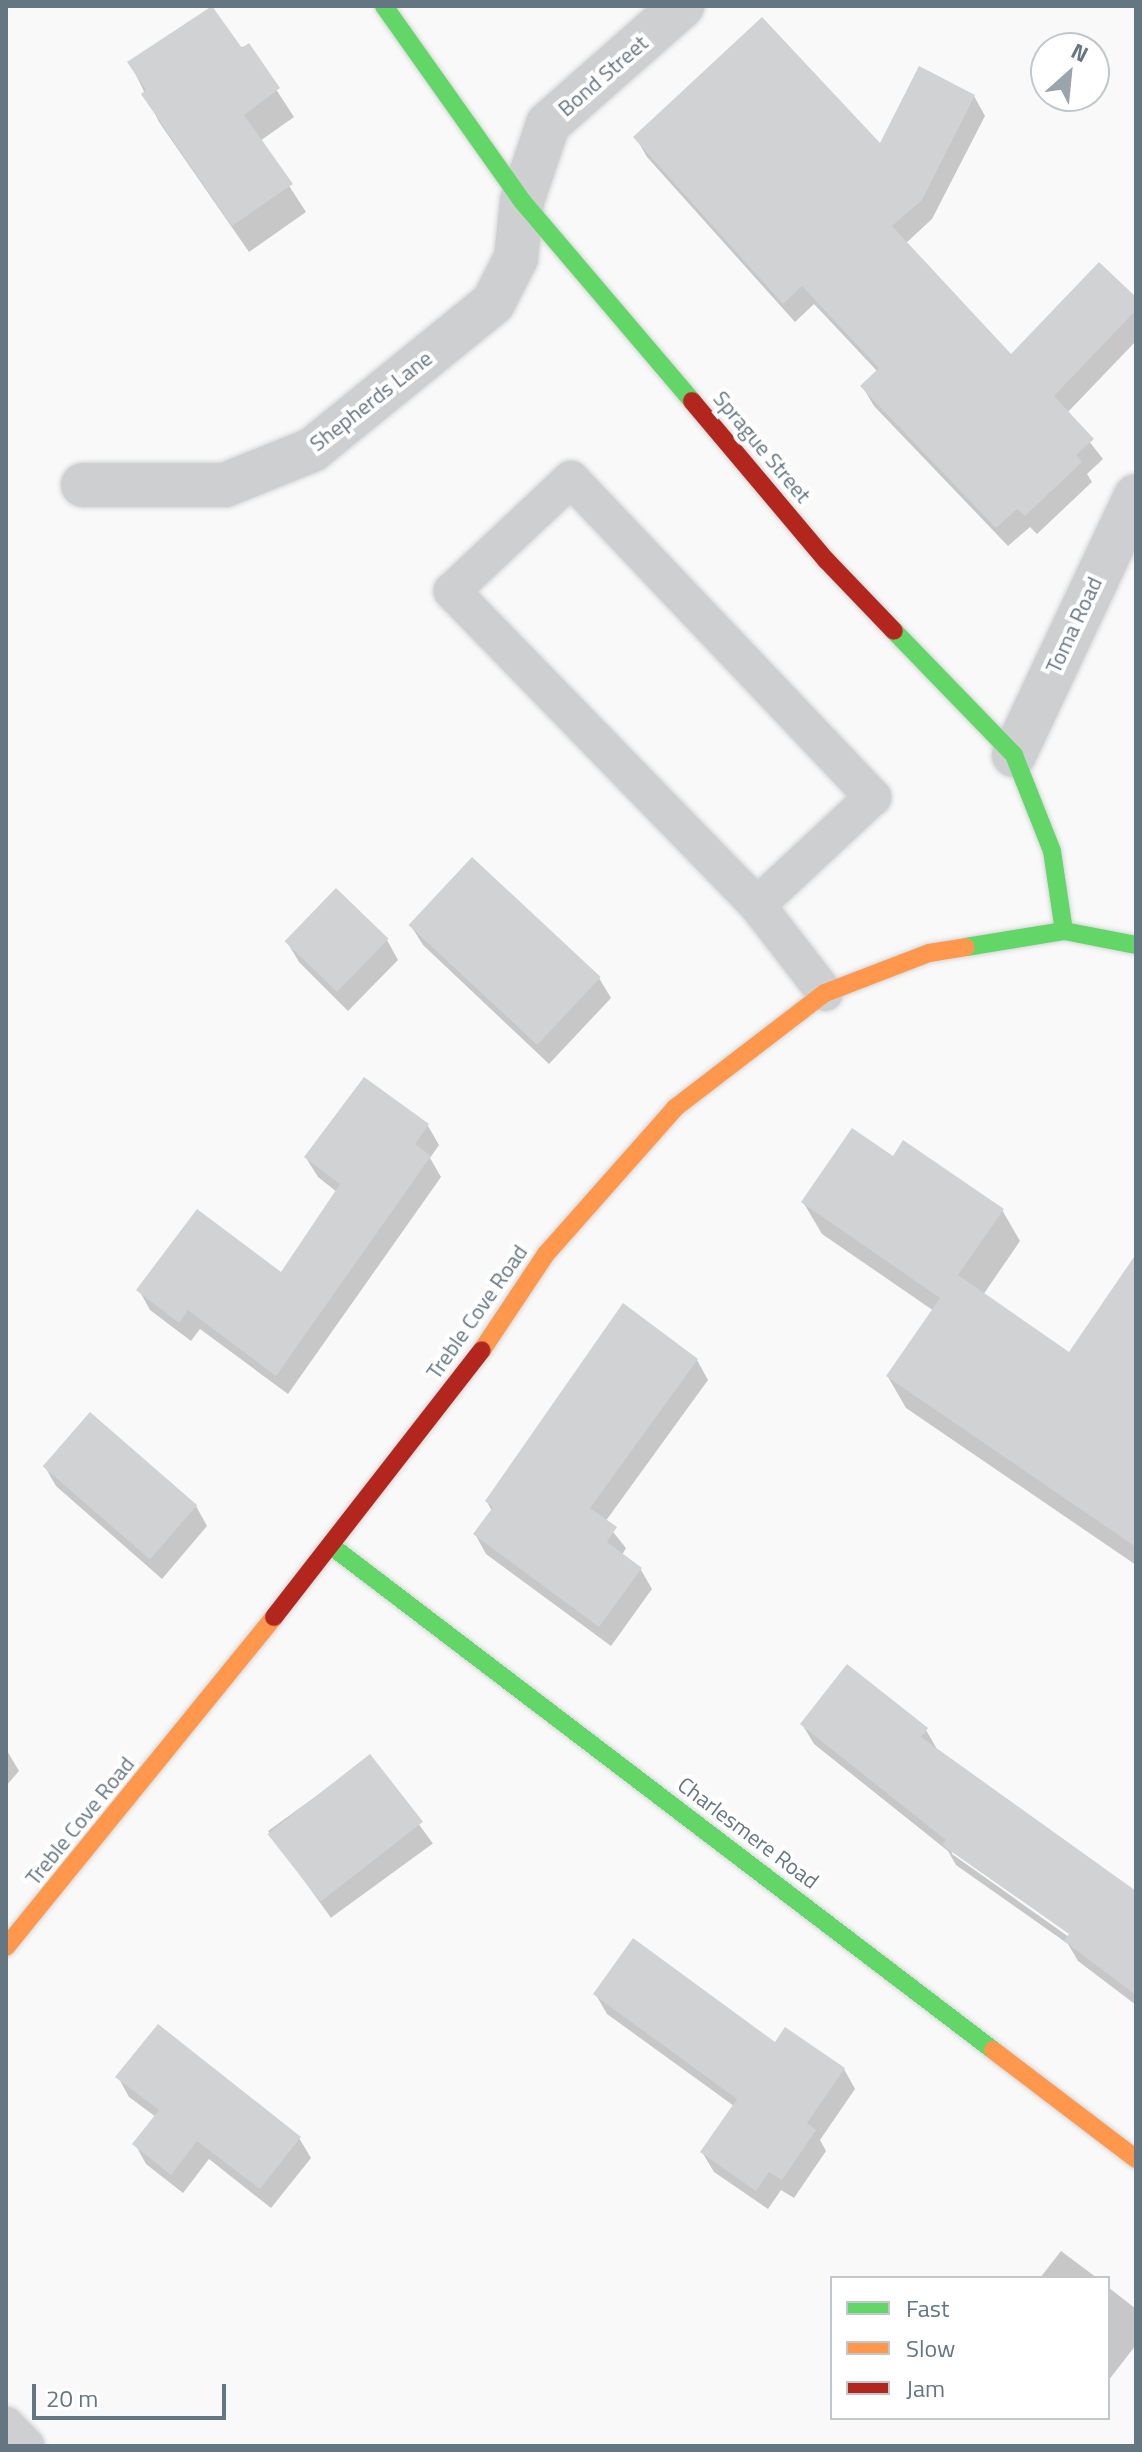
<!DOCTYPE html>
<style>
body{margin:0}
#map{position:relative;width:1142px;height:2452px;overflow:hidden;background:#f9f9f9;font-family:"Titillium Web",sans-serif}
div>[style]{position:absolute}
.shadow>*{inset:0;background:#0003;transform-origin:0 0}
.building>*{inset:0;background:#d0d2d3;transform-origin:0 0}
.roads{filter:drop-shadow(0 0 2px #d5d6d7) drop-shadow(0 0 2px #d5d6d7)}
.lane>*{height:36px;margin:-18px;padding:0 18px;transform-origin:18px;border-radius:18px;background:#cecfd0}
.street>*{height:44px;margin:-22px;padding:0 22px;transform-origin:22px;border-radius:22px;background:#cecfd0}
.fast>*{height:18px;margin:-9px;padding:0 9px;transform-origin:9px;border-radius:9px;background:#63d668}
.slow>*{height:18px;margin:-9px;padding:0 9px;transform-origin:9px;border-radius:9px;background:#ff974d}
.jam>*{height:18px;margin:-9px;padding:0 9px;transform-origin:9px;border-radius:9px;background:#b3261e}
span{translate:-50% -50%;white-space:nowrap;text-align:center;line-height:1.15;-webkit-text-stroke:8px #fff;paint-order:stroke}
.street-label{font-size:22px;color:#657683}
.frame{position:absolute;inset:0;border:8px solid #657683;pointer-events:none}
.legend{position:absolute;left:830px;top:2276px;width:280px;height:144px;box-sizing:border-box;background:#fff;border:2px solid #c1c8cd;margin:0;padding:10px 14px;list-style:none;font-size:24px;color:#657683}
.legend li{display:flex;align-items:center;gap:16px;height:40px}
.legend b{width:40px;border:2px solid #c1c8cd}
.north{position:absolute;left:1030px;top:32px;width:80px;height:80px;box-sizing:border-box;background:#fff;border:2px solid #c1c8cd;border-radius:50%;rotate:27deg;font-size:22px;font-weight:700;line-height:32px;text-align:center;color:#657683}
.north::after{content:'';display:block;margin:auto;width:28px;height:36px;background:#99a4ac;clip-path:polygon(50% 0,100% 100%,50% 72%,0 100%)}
.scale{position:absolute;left:32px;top:2384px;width:194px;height:36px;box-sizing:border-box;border:4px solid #657683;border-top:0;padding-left:10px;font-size:24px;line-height:28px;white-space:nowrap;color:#657683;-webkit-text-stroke:6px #fff;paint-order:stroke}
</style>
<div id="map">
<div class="shadow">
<div style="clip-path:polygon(248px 46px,294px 117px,260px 141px,306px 212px,249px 252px,159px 122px,130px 63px)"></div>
<div style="clip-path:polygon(974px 96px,985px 116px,932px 219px,906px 243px,1011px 356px,1136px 300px,1136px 341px,1067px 413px,1103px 459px,1087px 474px,1092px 482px,1037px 534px,1030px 527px,1008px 546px,874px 406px,862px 386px,878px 372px,814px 304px,795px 322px,647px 157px,636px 138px,880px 147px)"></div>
<div style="clip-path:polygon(336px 891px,387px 940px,398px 960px,348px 1011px,299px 962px,287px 942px)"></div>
<div style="clip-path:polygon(411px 926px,599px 978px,611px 998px,549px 1064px,423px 945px)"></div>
<div style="clip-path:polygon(428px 1126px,439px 1145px,430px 1158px,441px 1177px,288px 1394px,200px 1329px,191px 1341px,150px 1310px,139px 1290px,281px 1274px,337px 1192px,318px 1177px,306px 1158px)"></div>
<div style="clip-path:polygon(893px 1159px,1002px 1210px,1020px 1241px,983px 1295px,1069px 1355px,1136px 1258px,1136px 1565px,906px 1408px,888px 1377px,934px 1311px,822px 1234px,803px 1202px)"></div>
<div style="clip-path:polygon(697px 1360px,708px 1380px,605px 1522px,626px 1548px,622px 1555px,641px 1570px,652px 1589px,611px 1646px,486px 1554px,475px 1534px,492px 1511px,487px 1502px)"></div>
<div style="clip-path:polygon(90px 1415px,196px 1506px,207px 1526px,162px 1579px,56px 1486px,45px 1467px)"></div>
<div style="clip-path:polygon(evenodd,802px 1724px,926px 1730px,937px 1749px,1136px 1896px,1136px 2005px,1078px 1961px,1068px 1944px,956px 1865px,948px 1851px,814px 1744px,802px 1724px,951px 1848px,1079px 1938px,1076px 1942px,952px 1854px,951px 1848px)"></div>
<div style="clip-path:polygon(6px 1749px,19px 1771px,6px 1786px)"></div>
<div style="left:370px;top:1757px;width:107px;height:126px;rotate:54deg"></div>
<div style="clip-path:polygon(596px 1995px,844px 2069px,855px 2089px,820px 2140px,826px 2151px,794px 2198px,781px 2190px,768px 2209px,714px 2172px,702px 2152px,734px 2106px,607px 2014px)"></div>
<div style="clip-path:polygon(118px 2077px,299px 2138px,311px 2158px,271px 2208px,209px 2159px,183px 2193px,146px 2164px,135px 2144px,156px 2117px,129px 2097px)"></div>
<div style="clip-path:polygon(1061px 2251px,1097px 2278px,1040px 2278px)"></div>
<div style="clip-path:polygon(1108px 2287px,1136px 2309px,1136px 2345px,1108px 2381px)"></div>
</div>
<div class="building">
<div style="clip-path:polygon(212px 6px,242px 48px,249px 43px,280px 88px,244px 115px,293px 184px,232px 226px,141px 94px,146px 90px,127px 62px)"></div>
<div style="clip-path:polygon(762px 17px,880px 143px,919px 66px,975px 95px,922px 200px,892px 226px,1011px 354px,1099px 262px,1136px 297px,1136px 310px,1054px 396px,1094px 439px,1076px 455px,1082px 462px,1025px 516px,1017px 509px,996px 528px,860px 386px,879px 368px,802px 286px,783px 304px,633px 137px)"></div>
<div style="left:472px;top:857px;width:176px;height:93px;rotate:43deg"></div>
<div style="left:336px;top:888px;width:73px;height:74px;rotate:44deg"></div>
<div style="clip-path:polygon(364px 1077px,429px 1124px,415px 1144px,431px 1156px,276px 1376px,188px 1310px,179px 1323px,136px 1290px,197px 1209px,281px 1272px,340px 1184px,304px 1157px)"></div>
<div style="clip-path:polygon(852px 1128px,893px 1156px,903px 1140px,1004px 1209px,958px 1275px,1069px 1352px,1136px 1254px,1136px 1547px,886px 1376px,940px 1298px,801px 1202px)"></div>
<div style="clip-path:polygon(623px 1303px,698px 1359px,590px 1508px,617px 1527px,607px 1542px,642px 1568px,599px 1627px,473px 1534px,493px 1507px,485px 1501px)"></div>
<div style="left:90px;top:1412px;width:142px;height:72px;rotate:41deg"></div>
<div style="clip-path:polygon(847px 1664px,928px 1728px,921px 1737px,1136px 1891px,1136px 1995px,1064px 1941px,1069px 1934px,942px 1845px,946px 1840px,800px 1724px)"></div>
<div style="left:370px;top:1754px;width:86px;height:130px;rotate:52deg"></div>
<div style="clip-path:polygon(633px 1938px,775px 2042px,785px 2027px,845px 2068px,807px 2123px,816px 2130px,782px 2180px,769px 2172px,756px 2191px,700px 2152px,737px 2099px,593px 1994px)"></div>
<div style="clip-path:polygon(158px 2024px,301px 2137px,260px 2189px,197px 2141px,171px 2175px,132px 2144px,159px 2110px,115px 2077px)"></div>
</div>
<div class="roads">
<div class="lane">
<div style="left:757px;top:905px;width:438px;rotate:-134.2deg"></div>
<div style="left:452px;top:591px;width:163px;rotate:-43.3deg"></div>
<div style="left:571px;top:479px;width:439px;rotate:46.5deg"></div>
<div style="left:873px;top:797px;width:158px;rotate:137deg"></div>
<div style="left:757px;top:905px;width:111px;rotate:52.3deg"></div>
<div style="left:6px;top:2425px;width:29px;rotate:46deg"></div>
</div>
<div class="street">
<div style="left:83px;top:485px;width:142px"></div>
<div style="left:225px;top:485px;width:94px;rotate:-21.9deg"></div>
<div style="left:312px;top:450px;width:233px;rotate:-39.1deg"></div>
<div style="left:493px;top:303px;width:51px;rotate:-62.9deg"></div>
<div style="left:516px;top:258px;width:57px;rotate:-84deg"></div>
<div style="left:522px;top:201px;width:81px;rotate:-71.3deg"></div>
<div style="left:548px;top:124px;width:179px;rotate:-41.4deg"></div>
<div style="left:1014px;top:755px;width:286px;rotate:-64.8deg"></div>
</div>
<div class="fast">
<div style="left:384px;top:6px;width:239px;rotate:54.7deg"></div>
<div style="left:522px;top:201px;width:262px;rotate:49.6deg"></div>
<div style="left:894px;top:631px;width:173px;rotate:45.9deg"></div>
<div style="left:1014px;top:755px;width:103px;rotate:68.4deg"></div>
<div style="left:1052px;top:851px;width:81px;rotate:81.5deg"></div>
<div style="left:966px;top:947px;width:99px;rotate:-9.3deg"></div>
<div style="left:1064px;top:931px;width:73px;rotate:11deg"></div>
<div style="left:330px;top:1545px;width:833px;rotate:37.3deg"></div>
</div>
<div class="slow">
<div style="left:482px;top:1350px;width:115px;rotate:-56.3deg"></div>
<div style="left:546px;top:1254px;width:195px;rotate:-48.5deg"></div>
<div style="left:675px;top:1108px;width:189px;rotate:-37.5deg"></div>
<div style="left:825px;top:993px;width:111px;rotate:-21deg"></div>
<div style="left:929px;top:953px;width:37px;rotate:-9deg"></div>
<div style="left:6px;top:1947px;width:425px;rotate:-50.9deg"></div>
<div style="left:993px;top:2050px;width:180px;rotate:37.3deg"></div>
</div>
<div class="jam">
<div style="left:692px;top:401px;width:208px;rotate:49.9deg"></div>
<div style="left:826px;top:560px;width:98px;rotate:46.2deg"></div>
<div style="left:274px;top:1617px;width:338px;rotate:-52.1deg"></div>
</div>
</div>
<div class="street-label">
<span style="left:603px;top:76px;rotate:-41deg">Bond Street</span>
<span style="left:371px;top:401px;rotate:-38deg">Shepherds Lane</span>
<span style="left:762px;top:447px;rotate:50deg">Sprague Street</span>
<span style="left:1074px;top:625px;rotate:-65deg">Toma Road</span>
<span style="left:477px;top:1312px;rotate:-55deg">Treble Cove Road</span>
<span style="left:80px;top:1821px;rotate:-51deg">Treble Cove Road</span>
<span style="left:748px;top:1833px;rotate:37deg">Charlesmere Road</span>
</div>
<div class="frame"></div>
<ul class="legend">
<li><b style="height:10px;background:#63d668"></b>Fast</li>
<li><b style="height:10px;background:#ff974d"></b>Slow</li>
<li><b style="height:10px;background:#b3261e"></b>Jam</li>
</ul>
<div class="north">N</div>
<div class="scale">20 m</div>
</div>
